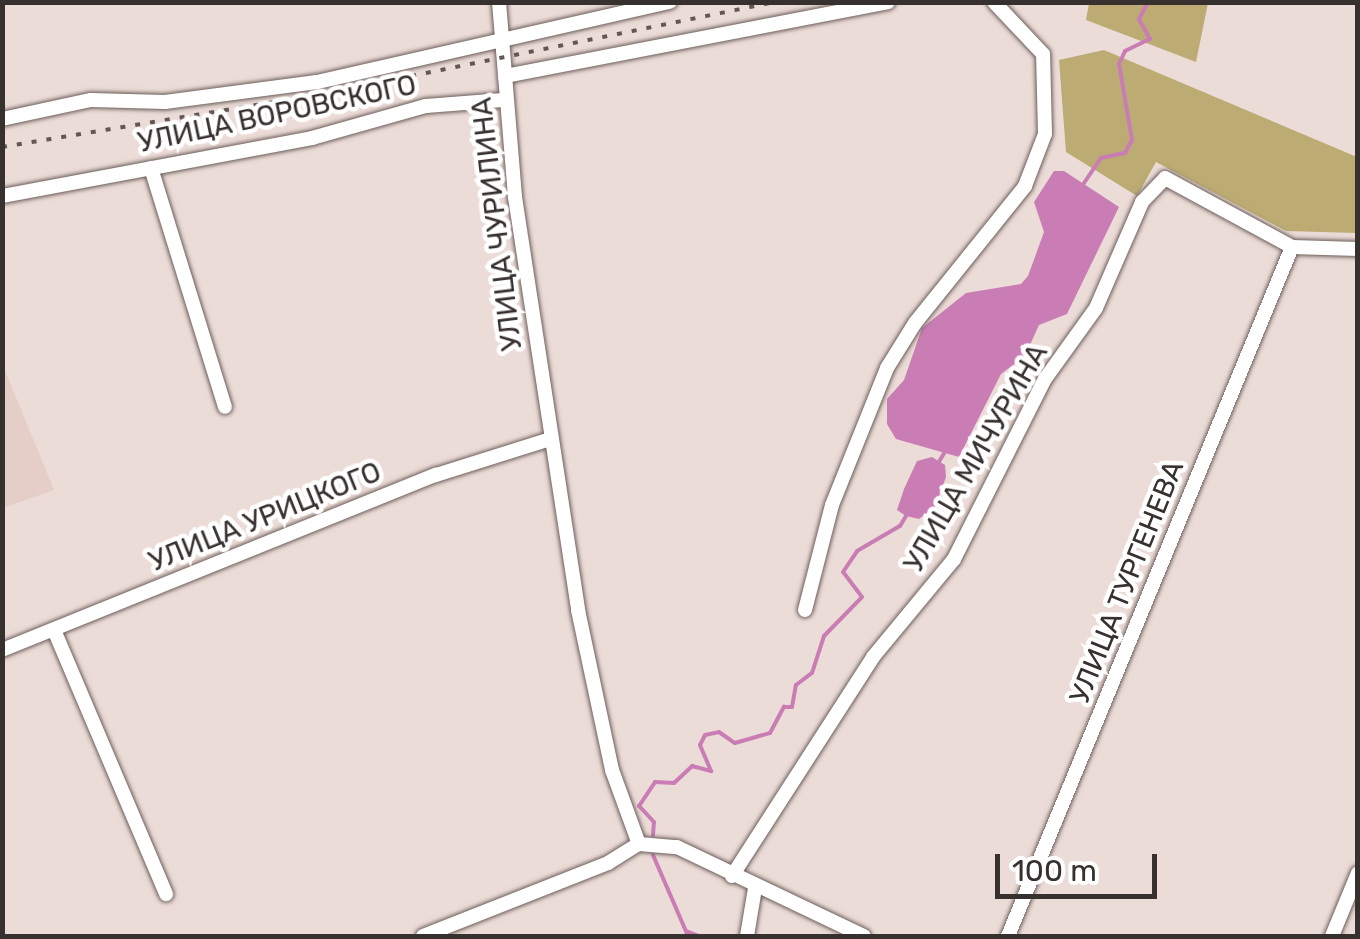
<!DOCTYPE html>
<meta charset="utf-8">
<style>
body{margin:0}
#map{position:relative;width:1360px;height:939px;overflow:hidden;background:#ecdcd7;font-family:Rubik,sans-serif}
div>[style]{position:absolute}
.built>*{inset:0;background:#e5cec7}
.green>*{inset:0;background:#bcac73}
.water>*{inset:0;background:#c97db4}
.stream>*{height:4px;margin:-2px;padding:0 2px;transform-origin:2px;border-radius:2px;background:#c97db4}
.roads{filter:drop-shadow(0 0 2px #6c5e5a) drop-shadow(0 0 2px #6c5e5a)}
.minor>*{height:14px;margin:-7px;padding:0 7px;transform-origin:7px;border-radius:7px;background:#fff}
.rail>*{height:4px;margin-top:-2px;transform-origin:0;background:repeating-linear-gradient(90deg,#615856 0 5px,transparent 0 15px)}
span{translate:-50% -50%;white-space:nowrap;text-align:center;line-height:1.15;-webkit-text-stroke:9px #fff;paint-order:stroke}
.street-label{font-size:28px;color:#36302e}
.frame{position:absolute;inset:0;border:5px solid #36302e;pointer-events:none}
.scale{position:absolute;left:995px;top:854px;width:162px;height:45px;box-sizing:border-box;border:5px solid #36302e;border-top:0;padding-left:12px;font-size:30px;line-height:35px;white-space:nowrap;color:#36302e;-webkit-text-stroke:8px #fff;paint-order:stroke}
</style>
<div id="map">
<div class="built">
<div style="clip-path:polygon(2px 363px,54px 490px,3px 508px,2px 508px)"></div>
</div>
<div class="green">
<div style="clip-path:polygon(1089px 3px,1208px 3px,1196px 62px,1086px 20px)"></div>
<div style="clip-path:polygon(1104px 50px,1357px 157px,1357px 233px,1286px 231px,1156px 162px,1137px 196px,1066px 152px,1059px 60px)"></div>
</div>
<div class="water">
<div style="clip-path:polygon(1054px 171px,1064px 171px,1119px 207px,1067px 314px,1039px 325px,1025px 356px,1001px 374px,959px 457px,896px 439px,887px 424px,887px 399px,904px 380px,922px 328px,966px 293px,1021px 284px,1028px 276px,1044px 232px,1034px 202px)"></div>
<div style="clip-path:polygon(932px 457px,945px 465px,946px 477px,935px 507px,919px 519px,906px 516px,897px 510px,904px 489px,917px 461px)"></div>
</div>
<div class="stream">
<div style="left:1082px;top:186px;width:34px;rotate:-56deg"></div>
<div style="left:1101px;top:158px;width:25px;rotate:-12deg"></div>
<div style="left:1125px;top:153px;width:15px;rotate:-62deg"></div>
<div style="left:1132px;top:140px;width:77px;rotate:-99.7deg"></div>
<div style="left:1119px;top:64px;width:14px;rotate:-65deg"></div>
<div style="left:1125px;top:51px;width:28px;rotate:-26deg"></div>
<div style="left:1150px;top:39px;width:23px;rotate:-119deg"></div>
<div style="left:1139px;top:19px;width:19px;rotate:-62deg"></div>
<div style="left:937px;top:465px;width:21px;rotate:-59deg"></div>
<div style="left:653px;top:835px;width:13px;rotate:-86deg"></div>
<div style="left:654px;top:822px;width:22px;rotate:-133deg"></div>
<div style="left:639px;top:806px;width:29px;rotate:-56deg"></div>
<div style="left:655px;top:782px;width:19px;rotate:3deg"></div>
<div style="left:674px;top:783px;width:25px;rotate:-43deg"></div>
<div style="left:692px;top:766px;width:20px;rotate:15deg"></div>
<div style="left:711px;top:771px;width:28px;rotate:-113deg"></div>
<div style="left:700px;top:745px;width:11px;rotate:-63deg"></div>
<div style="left:705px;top:735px;width:14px;rotate:-12deg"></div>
<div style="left:719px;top:732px;width:19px;rotate:35deg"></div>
<div style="left:735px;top:743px;width:36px;rotate:-16deg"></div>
<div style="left:770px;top:733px;width:30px;rotate:-62deg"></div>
<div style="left:784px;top:707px;width:8px"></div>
<div style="left:792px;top:707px;width:22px;rotate:-80deg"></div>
<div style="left:796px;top:685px;width:20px;rotate:-37deg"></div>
<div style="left:812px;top:673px;width:39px;rotate:-72deg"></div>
<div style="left:824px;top:636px;width:54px;rotate:-45.7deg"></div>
<div style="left:862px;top:597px;width:31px;rotate:-127deg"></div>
<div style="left:843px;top:572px;width:25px;rotate:-56deg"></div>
<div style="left:857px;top:551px;width:50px;rotate:-30.2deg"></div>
<div style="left:900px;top:526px;width:17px;rotate:-59deg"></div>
<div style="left:653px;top:855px;width:88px;rotate:66.6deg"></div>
<div style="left:686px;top:931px;width:14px;rotate:21deg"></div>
</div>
<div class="roads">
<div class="minor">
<div style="left:499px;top:2px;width:196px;rotate:85.3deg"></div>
<div style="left:515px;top:197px;width:418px;rotate:81.3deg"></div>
<div style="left:578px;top:610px;width:164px;rotate:78deg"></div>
<div style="left:612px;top:770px;width:79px;rotate:70deg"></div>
<div style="left:505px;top:76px;width:390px;rotate:-10.9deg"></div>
<div style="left:2px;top:119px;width:91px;rotate:-12.1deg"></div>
<div style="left:91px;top:100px;width:74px;rotate:1.5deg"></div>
<div style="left:165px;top:102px;width:153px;rotate:-7.5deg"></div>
<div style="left:317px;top:82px;width:362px;rotate:-12.8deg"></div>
<div style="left:151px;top:168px;width:250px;rotate:72.8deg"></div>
<div style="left:2px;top:196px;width:315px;rotate:-10.6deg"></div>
<div style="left:312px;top:138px;width:118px;rotate:-15.7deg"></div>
<div style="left:426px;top:106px;width:77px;rotate:-4.5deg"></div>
<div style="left:805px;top:610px;width:108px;rotate:-75.6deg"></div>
<div style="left:832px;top:505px;width:148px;rotate:-68.1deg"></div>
<div style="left:887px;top:368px;width:53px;rotate:-58.1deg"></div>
<div style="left:915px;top:323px;width:176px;rotate:-51.2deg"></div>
<div style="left:1025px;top:186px;width:56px;rotate:-69deg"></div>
<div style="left:1045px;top:134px;width:80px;rotate:-91.4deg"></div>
<div style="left:1043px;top:54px;width:71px;rotate:-133.3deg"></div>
<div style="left:54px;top:630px;width:287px;rotate:67deg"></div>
<div style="left:2px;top:650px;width:468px;rotate:-22deg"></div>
<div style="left:436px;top:475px;width:120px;rotate:-17.5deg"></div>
<div style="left:639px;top:844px;width:38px;rotate:5deg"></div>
<div style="left:677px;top:847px;width:207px;rotate:25.5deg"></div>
<div style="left:732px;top:876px;width:260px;rotate:-57.2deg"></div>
<div style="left:873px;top:657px;width:127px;rotate:-50.4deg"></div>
<div style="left:954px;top:559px;width:202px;rotate:-63.2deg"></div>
<div style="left:1045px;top:379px;width:87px;rotate:-54.3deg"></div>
<div style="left:1096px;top:308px;width:116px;rotate:-66.5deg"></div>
<div style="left:1142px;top:202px;width:33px;rotate:-46deg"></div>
<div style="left:1165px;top:178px;width:145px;rotate:28.5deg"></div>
<div style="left:1292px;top:247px;width:66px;rotate:1.7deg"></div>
<div style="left:423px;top:936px;width:199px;rotate:-21.5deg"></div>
<div style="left:608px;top:863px;width:36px;rotate:-32deg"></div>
<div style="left:747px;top:936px;width:49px;rotate:-80.5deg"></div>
<div style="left:1008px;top:936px;width:745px;rotate:-67.6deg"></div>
<div style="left:1332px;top:936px;width:68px;rotate:-67.6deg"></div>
</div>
</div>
<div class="rail">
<div style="left:2px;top:147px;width:325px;rotate:-9.4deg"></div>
<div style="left:323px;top:94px;width:462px;rotate:-11.5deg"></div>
</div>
<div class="street-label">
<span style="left:277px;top:114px;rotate:-12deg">УЛИЦА ВОРОВСКОГО</span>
<span style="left:497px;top:224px;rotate:-97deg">УЛИЦА ЧУРИЛИНА</span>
<span style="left:976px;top:458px;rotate:-60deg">УЛИЦА МИЧУРИНА</span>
<span style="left:265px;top:517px;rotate:-22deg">УЛИЦА УРИЦКОГО</span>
<span style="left:1127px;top:582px;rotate:-68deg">УЛИЦА ТУРГЕНЕВА</span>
</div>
<div class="frame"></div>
<div class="scale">100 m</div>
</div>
